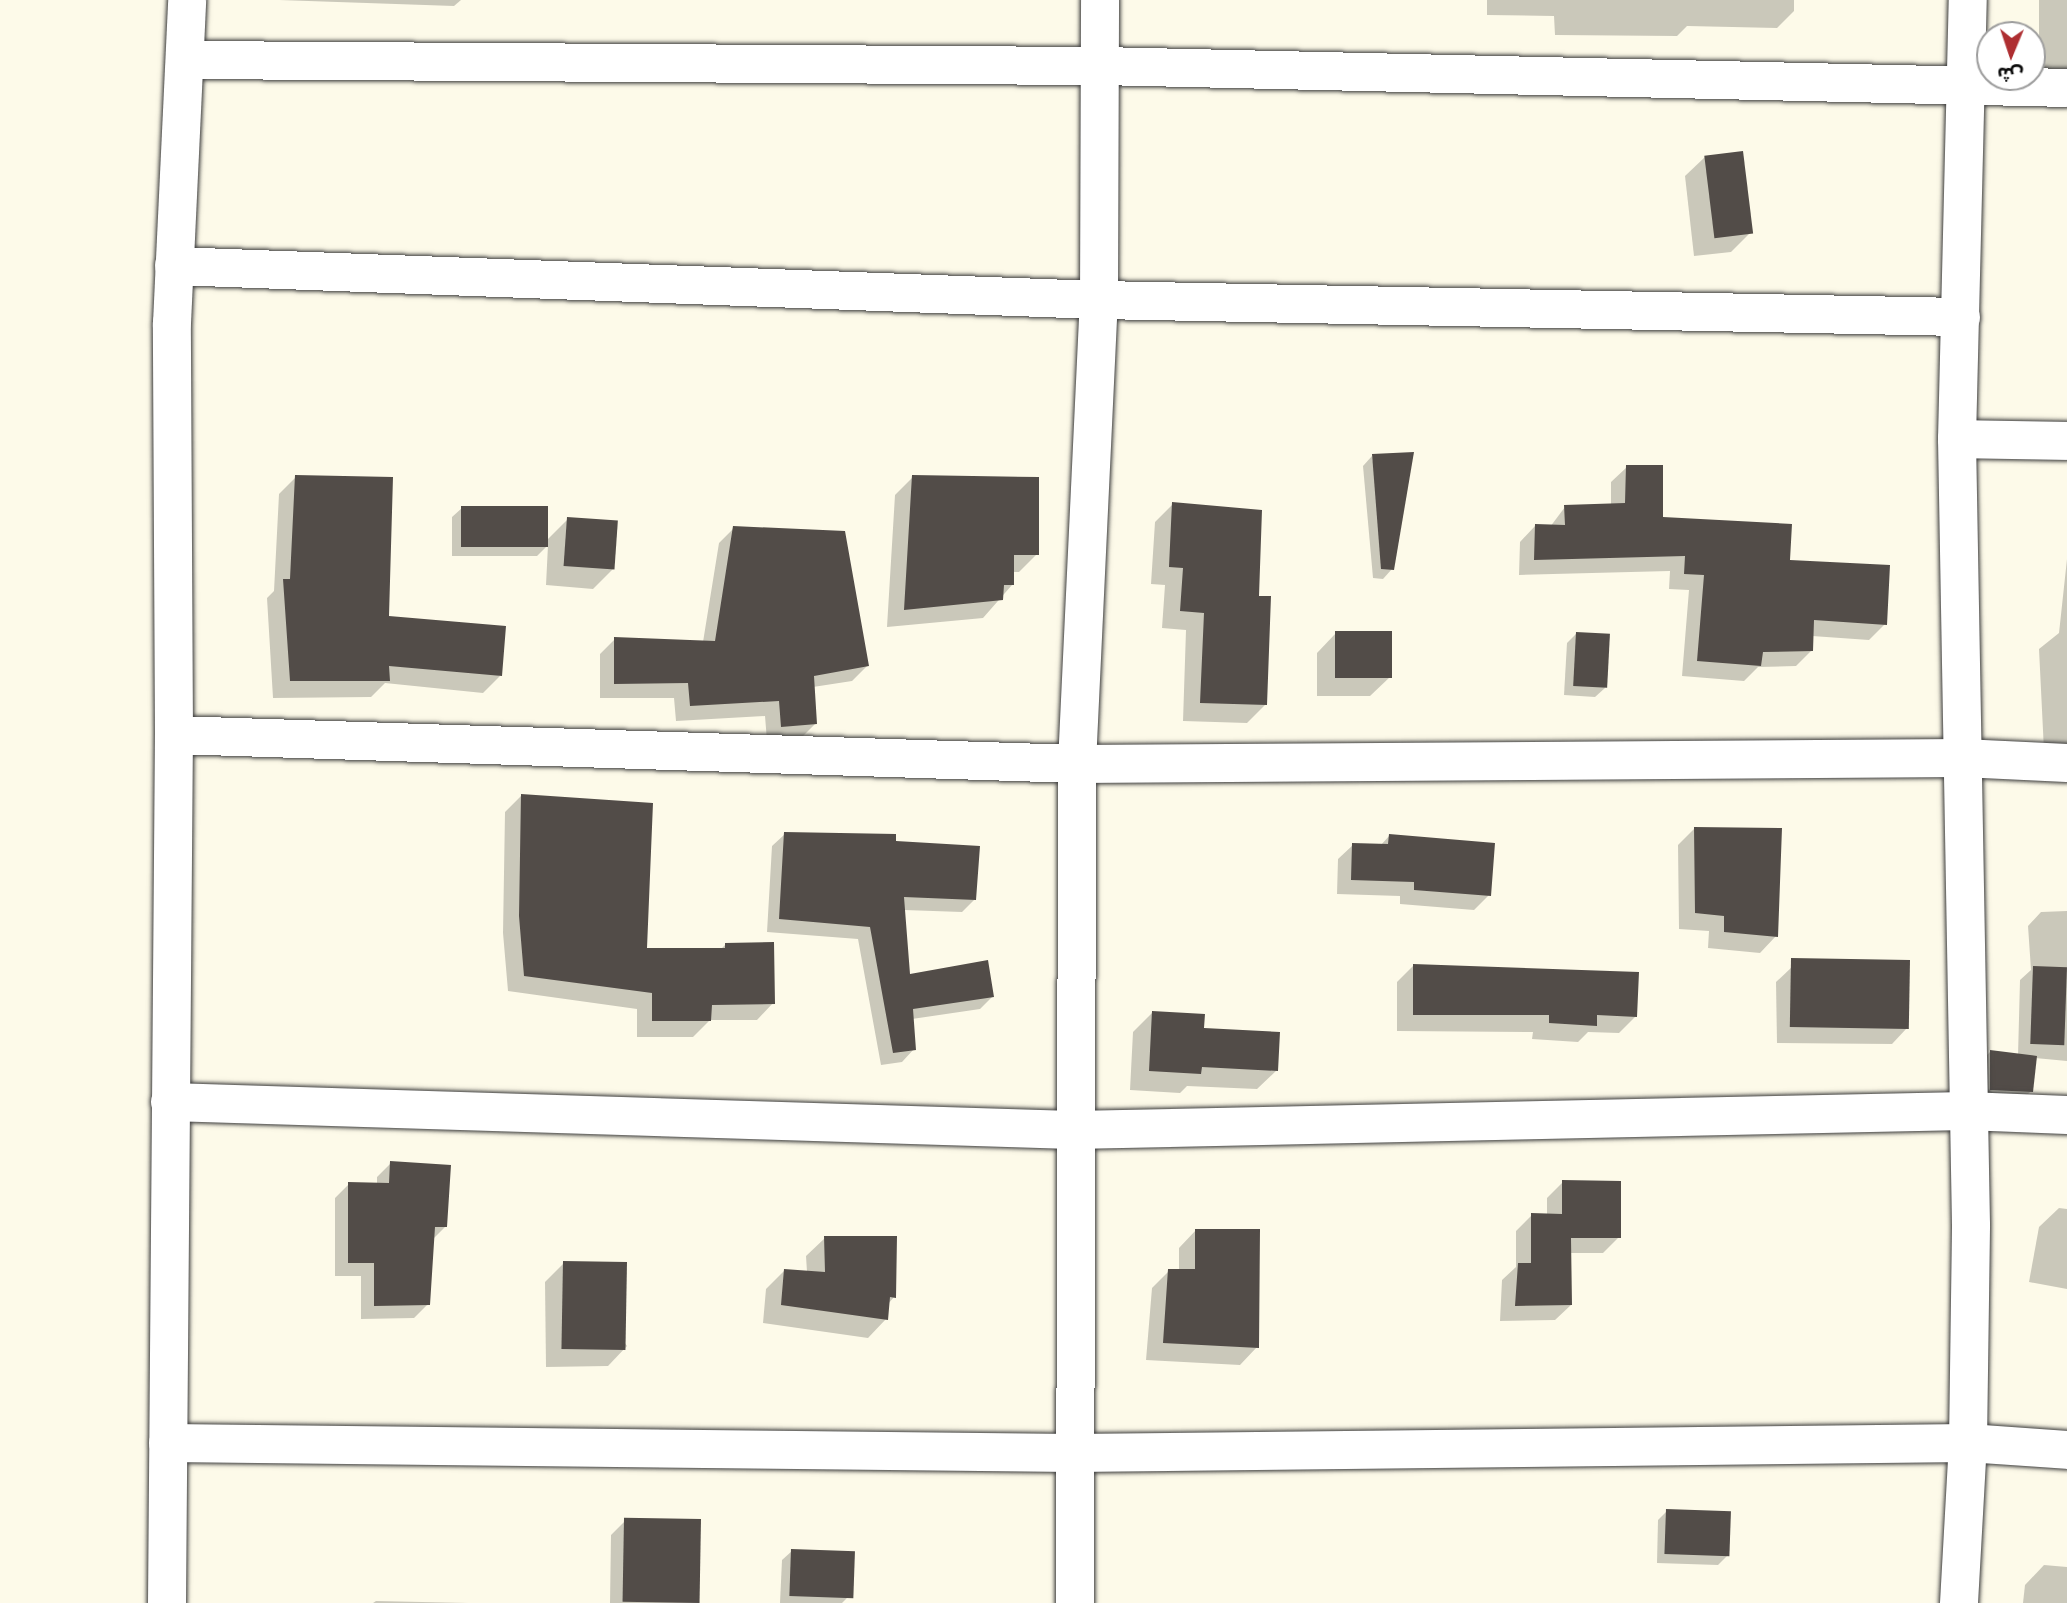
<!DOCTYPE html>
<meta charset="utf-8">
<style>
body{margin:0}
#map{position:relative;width:2067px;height:1603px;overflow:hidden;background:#fdfae9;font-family:"Noto Serif","Noto Sans Arabic",serif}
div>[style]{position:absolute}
.shadow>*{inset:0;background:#0003;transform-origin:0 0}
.building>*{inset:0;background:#524c48;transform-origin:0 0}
.roads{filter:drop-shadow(0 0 2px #3d3d3d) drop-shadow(0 0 2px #3d3d3d)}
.minor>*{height:38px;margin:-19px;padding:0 19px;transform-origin:19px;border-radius:19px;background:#fff}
span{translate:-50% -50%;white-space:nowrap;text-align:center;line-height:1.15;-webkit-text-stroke:7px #fff;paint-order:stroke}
.north{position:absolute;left:1976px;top:21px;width:70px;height:70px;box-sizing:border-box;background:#fff;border:2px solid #9d9d9d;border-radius:50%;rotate:182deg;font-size:19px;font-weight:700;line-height:28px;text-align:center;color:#0a0a0a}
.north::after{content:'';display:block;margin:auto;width:24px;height:32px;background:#ae2e31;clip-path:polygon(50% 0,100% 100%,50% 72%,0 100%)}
</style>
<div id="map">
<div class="shadow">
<div style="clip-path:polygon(279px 0,461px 0,454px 6px)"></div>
<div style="clip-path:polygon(1487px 0,1794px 0,1794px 11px,1777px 28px,1687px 26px,1677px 36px,1555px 35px,1554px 16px,1487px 15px)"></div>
<div style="left:2039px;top:0;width:28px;height:76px"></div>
<div style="clip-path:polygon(1705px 157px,1751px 232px,1731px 252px,1694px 256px,1685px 176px)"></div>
<div style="clip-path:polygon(1372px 456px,1392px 569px,1383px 579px,1373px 578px,1363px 466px)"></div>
<div style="clip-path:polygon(1627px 467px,1661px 519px,1788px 561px,1885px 624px,1869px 640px,1812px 636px,1812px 650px,1796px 666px,1758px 667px,1744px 681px,1682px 676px,1689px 590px,1669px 589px,1670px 571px,1519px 575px,1520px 542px,1535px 526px,1550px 527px,1565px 507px,1611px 505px,1611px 482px)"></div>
<div style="clip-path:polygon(296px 477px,387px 618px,500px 676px,483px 693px,385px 683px,371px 697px,273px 698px,267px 598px,274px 591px,279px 494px)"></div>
<div style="clip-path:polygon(913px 477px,1037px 554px,1019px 572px,1012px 572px,1012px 585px,983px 618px,887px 627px,895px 495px)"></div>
<div style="clip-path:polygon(1173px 504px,1257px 597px,1265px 705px,1247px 723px,1183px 721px,1186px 630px,1162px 628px,1165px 585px,1151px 584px,1155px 522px)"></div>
<div style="clip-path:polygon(462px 508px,546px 541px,568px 519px,613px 569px,593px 589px,546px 585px,548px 545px,537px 556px,452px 556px,452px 517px)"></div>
<div style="clip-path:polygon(734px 528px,867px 666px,852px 681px,813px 687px,815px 724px,800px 739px,767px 741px,765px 716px,676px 721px,674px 698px,600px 698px,600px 654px,615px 639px,703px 642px,719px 543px)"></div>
<div style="clip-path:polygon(2067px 559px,2067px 751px,2044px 751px,2039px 649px,2059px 633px)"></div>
<div style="clip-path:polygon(1336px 633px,1390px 677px,1370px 696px,1317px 696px,1317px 653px)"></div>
<div style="clip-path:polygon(1577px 633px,1605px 688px,1595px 697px,1564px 695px,1567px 643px)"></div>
<div style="clip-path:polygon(521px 796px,645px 949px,720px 950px,726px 944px,773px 1003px,757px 1020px,710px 1020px,693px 1037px,637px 1037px,637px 1009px,508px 991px,503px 933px,505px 812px)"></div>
<div style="clip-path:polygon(1694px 829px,1776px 936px,1760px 953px,1708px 948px,1709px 931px,1679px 929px,1678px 845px)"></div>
<div style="clip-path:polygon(785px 834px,894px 842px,975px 899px,962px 912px,904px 910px,909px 976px,992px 997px,980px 1009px,912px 1019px,914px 1049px,902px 1062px,881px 1065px,858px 939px,767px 932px,772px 846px)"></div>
<div style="clip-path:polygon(1390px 835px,1489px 895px,1474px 910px,1400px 904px,1400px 896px,1337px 894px,1338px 859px,1353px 845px,1380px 846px)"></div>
<div style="clip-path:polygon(2067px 911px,2067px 1061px,2035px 1058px,2031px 1091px,2022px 1100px,1982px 1099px,1981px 1061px,1990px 1052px,2018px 1056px,2020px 980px,2031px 970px,2028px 926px,2041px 912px)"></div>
<div style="clip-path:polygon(1414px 965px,1636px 1016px,1619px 1033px,1588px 1032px,1578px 1042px,1532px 1039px,1533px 1032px,1397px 1031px,1397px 982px)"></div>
<div style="clip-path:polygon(1792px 967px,1907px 1028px,1892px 1044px,1777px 1043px,1776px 982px)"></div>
<div style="clip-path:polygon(1152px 1013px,1202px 1030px,1277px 1070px,1257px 1089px,1187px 1086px,1180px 1093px,1130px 1090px,1133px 1032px)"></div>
<div style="clip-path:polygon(391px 1163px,445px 1227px,432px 1240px,428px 1304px,414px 1318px,361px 1319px,361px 1276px,335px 1276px,335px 1198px,349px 1184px,377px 1184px,377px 1177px)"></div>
<div style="clip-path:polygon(1563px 1182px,1619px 1237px,1603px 1253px,1569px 1253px,1571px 1305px,1555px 1320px,1500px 1321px,1502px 1280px,1516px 1267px,1516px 1231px,1532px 1215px,1547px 1215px,1547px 1198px)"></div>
<div style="clip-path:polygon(2059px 1208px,2067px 1209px,2067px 1289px,2029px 1282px,2039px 1227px)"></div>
<div style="clip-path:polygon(1196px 1230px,1257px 1347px,1240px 1365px,1146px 1360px,1152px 1288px,1169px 1271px,1179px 1271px,1179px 1248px)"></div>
<div style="clip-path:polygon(825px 1238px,894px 1297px,888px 1304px,886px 1319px,868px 1338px,763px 1323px,766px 1289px,784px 1271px,807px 1272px,806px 1256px)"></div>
<div style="clip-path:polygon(564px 1263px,627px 1346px,608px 1366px,546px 1367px,545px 1282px)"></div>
<div style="clip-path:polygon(1667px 1511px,1727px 1556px,1718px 1565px,1657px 1563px,1658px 1520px)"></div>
<div style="clip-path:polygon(625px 1521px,698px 1603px,716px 1603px,610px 1603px,611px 1535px)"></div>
<div style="clip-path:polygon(792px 1551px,851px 1594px,842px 1603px,780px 1603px,782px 1560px)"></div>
<div style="clip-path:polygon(2044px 1565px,2067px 1567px,2067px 1603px,2023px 1603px,2025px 1585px)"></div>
<div style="clip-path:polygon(376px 1601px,469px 1603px,373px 1603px)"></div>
</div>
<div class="building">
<div style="left:1743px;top:151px;width:83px;height:39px;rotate:83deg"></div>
<div style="clip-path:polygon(1414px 452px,1394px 570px,1381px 569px,1372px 454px)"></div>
<div style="clip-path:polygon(1626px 465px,1663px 465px,1663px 517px,1792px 524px,1790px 560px,1890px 565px,1887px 625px,1814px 620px,1813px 651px,1763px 652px,1761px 666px,1697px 661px,1704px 575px,1684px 574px,1685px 556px,1534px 560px,1535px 524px,1565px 525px,1564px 505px,1625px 503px)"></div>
<div style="clip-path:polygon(295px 475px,393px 477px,389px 616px,506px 626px,502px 676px,389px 666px,390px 681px,290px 681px,283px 579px,290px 579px)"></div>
<div style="clip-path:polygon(912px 475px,1039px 477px,1039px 555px,1014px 555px,1014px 585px,1004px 585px,1003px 600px,904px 610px)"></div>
<div style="clip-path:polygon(1172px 502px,1262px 510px,1259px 596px,1271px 596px,1267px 705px,1200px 703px,1204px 613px,1180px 611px,1183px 568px,1169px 567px)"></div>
<div style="left:461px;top:506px;width:87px;height:41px"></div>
<div style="left:567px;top:517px;width:51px;height:49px;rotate:4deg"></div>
<div style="clip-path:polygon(733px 526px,845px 531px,869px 666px,814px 676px,817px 724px,781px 727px,779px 701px,690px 706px,688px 683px,614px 684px,614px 637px,715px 641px)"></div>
<div style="left:1335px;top:631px;width:57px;height:47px"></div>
<div style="left:1576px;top:632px;width:34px;height:54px;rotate:3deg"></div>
<div style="clip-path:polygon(521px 794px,653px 803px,647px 948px,725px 948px,725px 943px,774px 942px,775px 1004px,712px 1005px,711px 1021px,652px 1021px,652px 993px,524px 976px,519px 916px)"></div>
<div style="clip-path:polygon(1694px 827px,1782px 828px,1778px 937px,1724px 932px,1724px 916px,1695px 913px)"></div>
<div style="clip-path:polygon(784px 832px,896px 834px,896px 841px,980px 846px,976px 900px,904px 897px,910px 974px,988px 960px,994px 997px,913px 1009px,916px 1050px,893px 1053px,870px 927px,779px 919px)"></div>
<div style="clip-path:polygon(1389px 834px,1495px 843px,1491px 896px,1414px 890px,1414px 882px,1351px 880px,1352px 843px,1388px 844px)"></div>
<div style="left:1910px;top:960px;width:69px;height:119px;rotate:91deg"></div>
<div style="clip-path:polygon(1413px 964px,1639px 972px,1637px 1017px,1597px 1015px,1597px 1026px,1549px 1023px,1549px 1015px,1413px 1015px)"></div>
<div style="left:2033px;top:966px;width:34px;height:78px;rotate:2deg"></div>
<div style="clip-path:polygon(1152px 1011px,1205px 1014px,1204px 1028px,1280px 1032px,1278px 1071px,1202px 1067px,1201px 1074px,1149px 1071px)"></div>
<div style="clip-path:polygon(1990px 1050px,2037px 1056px,2033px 1092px,1990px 1090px)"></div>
<div style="clip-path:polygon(390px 1161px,451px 1165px,447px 1227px,435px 1227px,430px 1305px,374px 1306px,374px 1263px,348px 1263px,348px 1182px,389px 1183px)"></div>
<div style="clip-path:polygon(1562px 1180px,1621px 1181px,1621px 1238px,1571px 1238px,1572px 1305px,1515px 1306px,1518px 1263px,1531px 1263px,1531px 1213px,1562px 1214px)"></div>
<div style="clip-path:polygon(1195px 1229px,1260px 1229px,1259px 1348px,1163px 1343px,1168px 1269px,1195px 1269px)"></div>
<div style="clip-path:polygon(824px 1236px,897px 1236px,896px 1298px,890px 1297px,888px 1320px,781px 1305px,784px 1269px,825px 1272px)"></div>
<div style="left:563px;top:1261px;width:64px;height:88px;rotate:1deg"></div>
<div style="left:1666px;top:1509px;width:65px;height:45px;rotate:2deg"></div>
<div style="left:701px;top:1519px;width:84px;height:77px;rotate:91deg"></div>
<div style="left:791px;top:1549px;width:64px;height:47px;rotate:2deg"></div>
</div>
<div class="roads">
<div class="minor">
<div style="left:186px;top:60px;width:914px;rotate:0.38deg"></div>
<div style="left:1100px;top:66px;width:967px;rotate:1.3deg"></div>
<div style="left:174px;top:266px;width:926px;rotate:2.11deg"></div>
<div style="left:1099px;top:300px;width:862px;rotate:1.13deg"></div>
<div style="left:1957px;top:439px;width:110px;rotate:1deg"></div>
<div style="left:174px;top:735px;width:903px;rotate:1.84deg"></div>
<div style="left:1077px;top:764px;width:885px;rotate:-0.39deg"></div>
<div style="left:1962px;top:758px;width:105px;rotate:2.7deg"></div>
<div style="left:170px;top:1102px;width:903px;rotate:1.78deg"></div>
<div style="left:1073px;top:1130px;width:893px;rotate:-1.22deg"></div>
<div style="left:1966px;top:1111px;width:101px;rotate:2.3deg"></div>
<div style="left:168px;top:1443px;width:905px;rotate:0.63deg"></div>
<div style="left:1073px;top:1453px;width:895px;rotate:-0.64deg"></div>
<div style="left:1968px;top:1443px;width:99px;rotate:4deg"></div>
<div style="left:167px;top:1603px;width:868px;rotate:-89.54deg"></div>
<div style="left:174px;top:735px;width:412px;rotate:-90.3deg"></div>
<div style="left:172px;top:323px;width:323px;rotate:-87.3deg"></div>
<div style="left:1075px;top:1603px;width:839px;rotate:-89.86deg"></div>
<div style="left:1077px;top:764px;width:465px;rotate:-87.3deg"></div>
<div style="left:1099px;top:300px;width:300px;rotate:-89.8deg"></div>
<div style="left:1959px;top:1603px;width:160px;rotate:-86.8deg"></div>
<div style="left:1968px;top:1443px;width:218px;rotate:-89.2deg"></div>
<div style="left:1971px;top:1225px;width:786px;rotate:-91.02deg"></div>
<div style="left:1957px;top:439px;width:439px;rotate:-88.6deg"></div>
</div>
</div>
<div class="north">ش</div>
</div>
